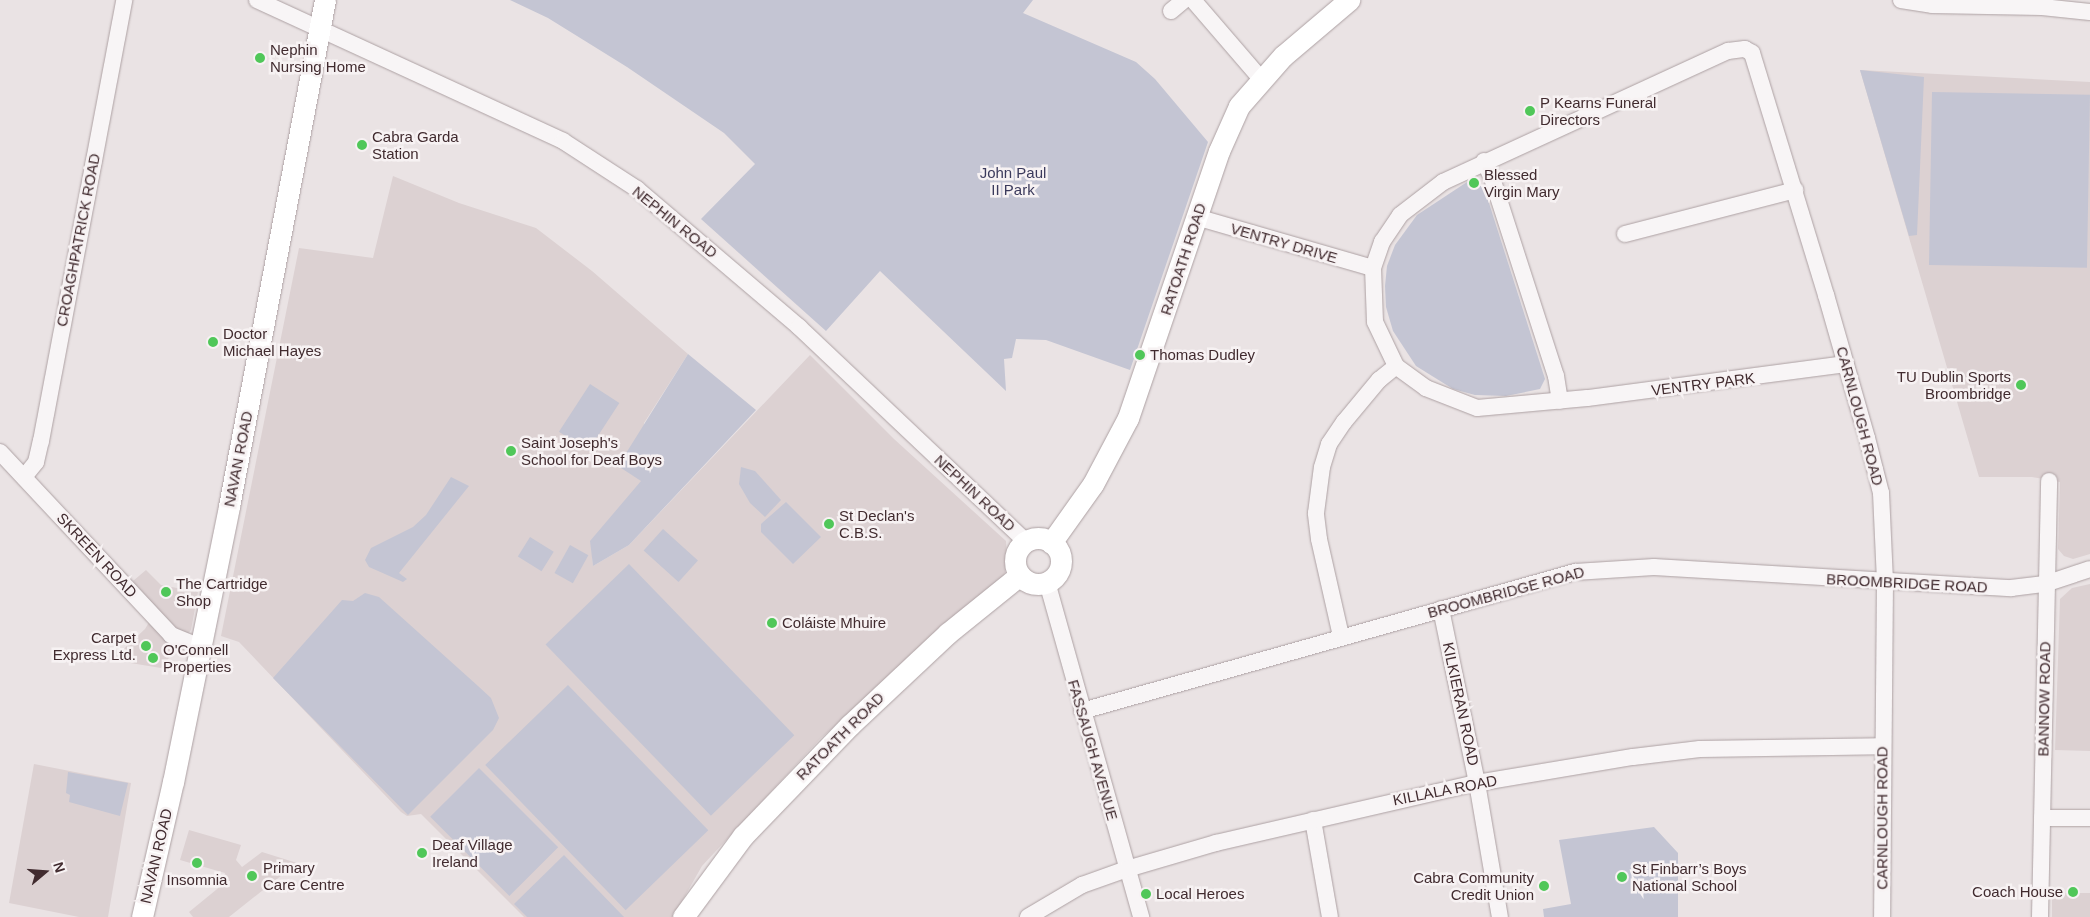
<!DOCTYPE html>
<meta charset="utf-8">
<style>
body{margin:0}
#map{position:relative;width:2090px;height:917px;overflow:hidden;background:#eae3e4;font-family:Helvetica,sans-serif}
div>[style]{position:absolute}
.built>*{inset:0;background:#dcd1d2;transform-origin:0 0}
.green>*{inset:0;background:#c4c5d3;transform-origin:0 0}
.roads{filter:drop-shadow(0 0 1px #ada1a3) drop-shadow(0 0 1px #ada1a3)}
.minor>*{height:16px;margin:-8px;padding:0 8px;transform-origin:8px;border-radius:8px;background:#f8f5f6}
.major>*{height:21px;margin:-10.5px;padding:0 10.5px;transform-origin:10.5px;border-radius:10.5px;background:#fff}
.major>.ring{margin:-10.5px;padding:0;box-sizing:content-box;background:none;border:21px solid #fff;border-radius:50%}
.dots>*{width:14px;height:14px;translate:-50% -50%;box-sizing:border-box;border:2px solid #f7f2f3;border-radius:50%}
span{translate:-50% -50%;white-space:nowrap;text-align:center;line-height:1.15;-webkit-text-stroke:5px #f7f2f3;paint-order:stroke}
.poi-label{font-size:15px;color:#412b2f}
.left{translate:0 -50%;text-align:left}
.right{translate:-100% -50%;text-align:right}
.park-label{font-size:15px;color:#3b3a5c}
.street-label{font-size:15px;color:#412b2f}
.north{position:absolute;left:20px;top:847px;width:50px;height:50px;-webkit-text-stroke:4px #f7f2f3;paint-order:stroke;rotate:72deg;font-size:14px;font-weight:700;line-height:20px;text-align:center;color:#412b2f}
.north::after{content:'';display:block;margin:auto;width:18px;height:22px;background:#412b2f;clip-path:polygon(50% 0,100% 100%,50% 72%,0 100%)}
</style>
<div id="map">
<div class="built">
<div style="clip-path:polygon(1860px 70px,2090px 82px,2090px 554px,2073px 559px,2064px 556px,2058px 549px,2060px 482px,2032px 477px,1979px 477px)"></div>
<div style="clip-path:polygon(393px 176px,459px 203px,536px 228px,592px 271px,688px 354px,644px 423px,642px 481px,591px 541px,593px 566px,629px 545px,810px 355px,894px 439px,1006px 541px,1007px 561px,1004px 577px,820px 739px,702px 866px,673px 917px,524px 917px,421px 814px,407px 816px,401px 812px,239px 642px,221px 636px,299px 248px,373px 258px)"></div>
<div style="clip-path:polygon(146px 570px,161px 585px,198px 592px,191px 630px,161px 668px,112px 660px,145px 629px,157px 609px,133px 581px)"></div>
<div style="clip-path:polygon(2090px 584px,2090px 751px,2055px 750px,2060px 599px,2072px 588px)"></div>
<div style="clip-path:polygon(34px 764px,131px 783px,108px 917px,79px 917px,9px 903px)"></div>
<div style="clip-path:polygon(189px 830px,241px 845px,236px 860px,242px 867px,262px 852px,297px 863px,229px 917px,193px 917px,189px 912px,222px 885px,225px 873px,180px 860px)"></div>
<div style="left:2090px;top:893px;width:24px;height:38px;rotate:90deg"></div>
</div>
<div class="green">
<div style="clip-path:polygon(510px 0,1033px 0,1023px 13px,1136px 62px,1155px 79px,1208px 142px,1130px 370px,1046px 340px,1016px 339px,1012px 358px,1004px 359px,1006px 391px,880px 271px,826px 331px,701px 219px,755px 164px,724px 133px,627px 67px,548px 18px)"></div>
<div style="clip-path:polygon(1860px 70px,1924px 77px,1917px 235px,1909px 236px)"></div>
<div style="left:1932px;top:92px;width:158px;height:173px;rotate:1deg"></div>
<div style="clip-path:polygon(1467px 182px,1477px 183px,1483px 188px,1489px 203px,1545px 379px,1540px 389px,1506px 396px,1475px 395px,1453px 389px,1416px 366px,1393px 331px,1386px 307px,1385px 286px,1387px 266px,1395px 245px,1417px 215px)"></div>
<div style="clip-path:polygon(688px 354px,756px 410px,629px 545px,593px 566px,590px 541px,641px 481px,618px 466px)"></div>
<div style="left:590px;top:384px;width:35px;height:57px;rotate:33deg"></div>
<div style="clip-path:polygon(741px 467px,755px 471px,781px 500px,765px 517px,750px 503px,739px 484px)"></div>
<div style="clip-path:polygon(451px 477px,469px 486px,399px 573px,407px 579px,403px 582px,369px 567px,365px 560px,371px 548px,413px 527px,426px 515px)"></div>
<div style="clip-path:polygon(786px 502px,821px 537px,793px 564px,761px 532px,761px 524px)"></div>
<div style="left:663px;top:529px;width:47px;height:29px;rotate:42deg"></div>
<div style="left:530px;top:537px;width:28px;height:23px;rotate:32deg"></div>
<div style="left:570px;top:545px;width:21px;height:32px;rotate:29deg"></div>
<div style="left:629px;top:564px;width:238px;height:116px;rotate:46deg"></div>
<div style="clip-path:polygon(365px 593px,379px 597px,478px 686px,491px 698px,499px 718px,493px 730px,408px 815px,273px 678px,342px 600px,353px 601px)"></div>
<div style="left:568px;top:685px;width:202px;height:115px;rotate:46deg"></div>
<div style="left:479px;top:768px;width:112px;height:69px;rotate:45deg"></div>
<div style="clip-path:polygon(68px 772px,128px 783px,120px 816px,69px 802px,70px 795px,66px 793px)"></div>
<div style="clip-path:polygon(1654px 827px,1678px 853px,1678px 917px,1544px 917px,1543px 909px,1571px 904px,1559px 840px)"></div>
<div style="clip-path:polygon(564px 855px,624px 917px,527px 917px,514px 904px)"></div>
</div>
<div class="roads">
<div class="minor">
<div style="left:257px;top:0;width:337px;rotate:24.7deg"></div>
<div style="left:563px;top:141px;width:88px;rotate:33deg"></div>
<div style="left:637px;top:189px;width:213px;rotate:40.4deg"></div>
<div style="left:799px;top:327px;width:313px;rotate:43.4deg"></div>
<div style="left:1193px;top:0;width:103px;rotate:49.3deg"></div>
<div style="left:1901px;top:0;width:31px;rotate:9deg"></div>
<div style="left:1932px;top:5px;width:110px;rotate:1deg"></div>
<div style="left:2042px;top:7px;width:48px;rotate:5.9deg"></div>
<div style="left:1171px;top:11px;width:17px;rotate:-40deg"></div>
<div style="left:1484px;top:161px;width:19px;rotate:65deg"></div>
<div style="left:1492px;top:178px;width:208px;rotate:72.1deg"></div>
<div style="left:1556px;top:376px;width:25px;rotate:81deg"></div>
<div style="left:1196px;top:217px;width:184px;rotate:16.1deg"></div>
<div style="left:1625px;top:234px;width:176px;rotate:-14.5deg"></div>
<div style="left:1846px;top:364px;width:261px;rotate:172.5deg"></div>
<div style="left:1587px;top:398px;width:110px;rotate:174.8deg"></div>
<div style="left:1477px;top:408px;width:55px;rotate:-158.6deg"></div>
<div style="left:1426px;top:388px;width:37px;rotate:-144deg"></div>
<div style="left:1396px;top:366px;width:49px;rotate:-115.5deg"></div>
<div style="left:1375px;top:322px;width:54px;rotate:-92.1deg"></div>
<div style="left:1373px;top:268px;width:28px;rotate:-71deg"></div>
<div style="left:1382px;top:242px;width:32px;rotate:-56deg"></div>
<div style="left:1400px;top:215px;width:54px;rotate:-37.5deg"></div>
<div style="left:1443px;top:182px;width:314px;rotate:-24.7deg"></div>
<div style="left:1728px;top:51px;width:17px;rotate:-7deg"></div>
<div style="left:1745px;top:49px;width:8px;rotate:30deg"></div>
<div style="left:1752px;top:53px;width:253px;rotate:73deg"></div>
<div style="left:1826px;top:295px;width:149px;rotate:74deg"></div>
<div style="left:1867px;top:438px;width:57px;rotate:75.7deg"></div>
<div style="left:1881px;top:493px;width:89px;rotate:87.4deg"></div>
<div style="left:1885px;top:582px;width:335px;rotate:90.5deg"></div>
<div style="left:0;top:452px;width:250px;rotate:46.9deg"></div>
<div style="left:171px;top:635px;width:31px;rotate:22deg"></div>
<div style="left:24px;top:477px;width:19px;rotate:-51deg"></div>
<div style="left:36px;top:462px;width:22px;rotate:-77deg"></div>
<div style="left:41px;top:441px;width:449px;rotate:-79.3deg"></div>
<div style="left:1047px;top:582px;width:348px;rotate:74.3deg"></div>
<div style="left:1441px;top:609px;width:178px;rotate:78.3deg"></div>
<div style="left:1477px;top:783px;width:136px;rotate:80.3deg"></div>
<div style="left:1341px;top:636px;width:99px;rotate:-102.8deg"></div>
<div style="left:1319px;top:539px;width:26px;rotate:-97deg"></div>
<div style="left:1316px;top:513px;width:46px;rotate:-82.6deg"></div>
<div style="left:1322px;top:467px;width:24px;rotate:-73deg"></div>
<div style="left:1329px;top:444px;width:27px;rotate:-56deg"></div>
<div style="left:1344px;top:422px;width:55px;rotate:-50.2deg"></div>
<div style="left:1379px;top:380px;width:22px;rotate:-39deg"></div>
<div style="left:1082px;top:711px;width:512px;rotate:-15.75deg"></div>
<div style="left:1575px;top:572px;width:79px;rotate:-3.6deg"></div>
<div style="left:1654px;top:567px;width:358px;rotate:3.4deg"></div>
<div style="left:2011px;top:588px;width:34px;rotate:-7deg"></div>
<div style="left:2045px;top:584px;width:47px;rotate:-18.4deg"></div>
<div style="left:2042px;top:818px;width:48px"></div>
<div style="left:1313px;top:820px;width:98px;rotate:80.1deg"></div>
<div style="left:1028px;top:917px;width:63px;rotate:-30.7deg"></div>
<div style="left:1082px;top:885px;width:48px;rotate:-19.6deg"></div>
<div style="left:1127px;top:869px;width:93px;rotate:-16.3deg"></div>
<div style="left:1216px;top:843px;width:262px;rotate:-13deg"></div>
<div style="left:1471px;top:784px;width:164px;rotate:-9.5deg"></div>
<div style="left:1633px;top:757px;width:67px;rotate:-6.8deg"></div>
<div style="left:1700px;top:749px;width:181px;rotate:-0.9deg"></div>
<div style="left:2040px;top:917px;width:436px;rotate:-88.8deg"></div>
</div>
<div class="major">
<div class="ring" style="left:1015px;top:538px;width:25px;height:25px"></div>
<div style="left:1051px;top:543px;width:72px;rotate:-54.6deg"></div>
<div style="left:1093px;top:484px;width:75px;rotate:-62.1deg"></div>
<div style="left:1128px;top:418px;width:282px;rotate:-71.2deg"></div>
<div style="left:1219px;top:151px;width:49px;rotate:-66deg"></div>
<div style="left:1239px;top:106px;width:67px;rotate:-48.7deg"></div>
<div style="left:1283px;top:56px;width:87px;rotate:-40.3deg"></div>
<div style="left:142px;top:917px;width:139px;rotate:-77.1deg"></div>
<div style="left:173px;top:782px;width:282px;rotate:-78.5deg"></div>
<div style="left:229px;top:506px;width:515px;rotate:-79.26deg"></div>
<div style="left:683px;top:917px;width:101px;rotate:-53.5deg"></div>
<div style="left:743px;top:836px;width:154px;rotate:-46.1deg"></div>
<div style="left:850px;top:725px;width:134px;rotate:-43.2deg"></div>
<div style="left:948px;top:633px;width:92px;rotate:-38.9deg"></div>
</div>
</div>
<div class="dots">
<div style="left:260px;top:58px;background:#50c759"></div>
<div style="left:1530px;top:111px;background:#50c759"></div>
<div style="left:362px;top:145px;background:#50c759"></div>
<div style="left:1474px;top:183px;background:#50c759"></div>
<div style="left:213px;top:342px;background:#50c759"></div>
<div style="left:1140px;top:355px;background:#50c759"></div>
<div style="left:2021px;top:385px;background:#50c759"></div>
<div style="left:511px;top:451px;background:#50c759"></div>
<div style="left:829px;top:524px;background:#50c759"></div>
<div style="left:166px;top:592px;background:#50c759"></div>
<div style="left:772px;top:623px;background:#50c759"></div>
<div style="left:146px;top:646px;background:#50c759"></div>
<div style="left:153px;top:658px;background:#50c759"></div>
<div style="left:422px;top:853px;background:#50c759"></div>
<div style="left:197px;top:863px;background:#50c759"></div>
<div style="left:252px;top:876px;background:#50c759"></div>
<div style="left:1622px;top:877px;background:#50c759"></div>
<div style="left:1544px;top:886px;background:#50c759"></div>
<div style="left:2073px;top:892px;background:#50c759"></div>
<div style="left:1146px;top:894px;background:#50c759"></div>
</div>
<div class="poi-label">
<span class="left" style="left:270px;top:58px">Nephin<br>Nursing Home</span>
<span class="left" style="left:1540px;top:111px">P Kearns Funeral<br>Directors</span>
<span class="left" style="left:372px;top:145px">Cabra Garda<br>Station</span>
<span class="left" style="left:1484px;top:183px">Blessed<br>Virgin Mary</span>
<span class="left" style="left:223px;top:342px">Doctor<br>Michael Hayes</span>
<span class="left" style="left:1150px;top:355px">Thomas Dudley</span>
<span class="right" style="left:2011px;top:385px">TU Dublin Sports<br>Broombridge</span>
<span class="left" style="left:521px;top:451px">Saint Joseph's<br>School for Deaf Boys</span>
<span class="left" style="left:839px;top:524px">St Declan's<br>C.B.S.</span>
<span class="left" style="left:176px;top:592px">The Cartridge<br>Shop</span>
<span class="left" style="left:782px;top:623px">Coláiste Mhuire</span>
<span class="right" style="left:136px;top:646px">Carpet<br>Express Ltd.</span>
<span class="left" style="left:163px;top:658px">O'Connell<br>Properties</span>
<span class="left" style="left:432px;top:853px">Deaf Village<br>Ireland</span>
<span class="left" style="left:263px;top:876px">Primary<br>Care Centre</span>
<span class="left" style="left:1632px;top:877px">St Finbarr’s Boys<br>National School</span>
<span class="right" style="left:1534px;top:886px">Cabra Community<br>Credit Union</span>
<span style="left:197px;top:880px">Insomnia</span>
<span class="right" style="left:2063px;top:892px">Coach House</span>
<span class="left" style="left:1156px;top:894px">Local Heroes</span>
</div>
<div class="park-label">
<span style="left:1013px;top:181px">John Paul<br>II Park</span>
</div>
<div class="street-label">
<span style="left:675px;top:222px;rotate:39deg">NEPHIN ROAD</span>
<span style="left:78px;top:240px;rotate:-79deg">CROAGHPATRICK ROAD</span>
<span style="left:1284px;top:243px;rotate:16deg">VENTRY DRIVE</span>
<span style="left:1183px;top:259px;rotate:-72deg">RATOATH ROAD</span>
<span style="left:1703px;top:384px;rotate:-7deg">VENTRY PARK</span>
<span style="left:1860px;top:416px;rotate:75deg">CARNLOUGH ROAD</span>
<span style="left:238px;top:459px;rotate:-79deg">NAVAN ROAD</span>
<span style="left:975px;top:493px;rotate:43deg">NEPHIN ROAD</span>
<span style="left:97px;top:555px;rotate:47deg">SKREEN ROAD</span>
<span style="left:1907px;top:583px;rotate:3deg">BROOMBRIDGE ROAD</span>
<span style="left:1506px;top:592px;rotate:-15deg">BROOMBRIDGE ROAD</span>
<span style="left:2044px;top:699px;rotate:-89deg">BANNOW ROAD</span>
<span style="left:1461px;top:704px;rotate:78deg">KILKIERAN ROAD</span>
<span style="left:840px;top:736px;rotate:-45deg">RATOATH ROAD</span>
<span style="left:1093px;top:750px;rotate:74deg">FASSAUGH AVENUE</span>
<span style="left:1445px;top:790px;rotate:-11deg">KILLALA ROAD</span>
<span style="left:1882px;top:818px;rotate:-90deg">CARNLOUGH ROAD</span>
<span style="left:156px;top:856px;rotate:-77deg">NAVAN ROAD</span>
</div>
<div class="north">N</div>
</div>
